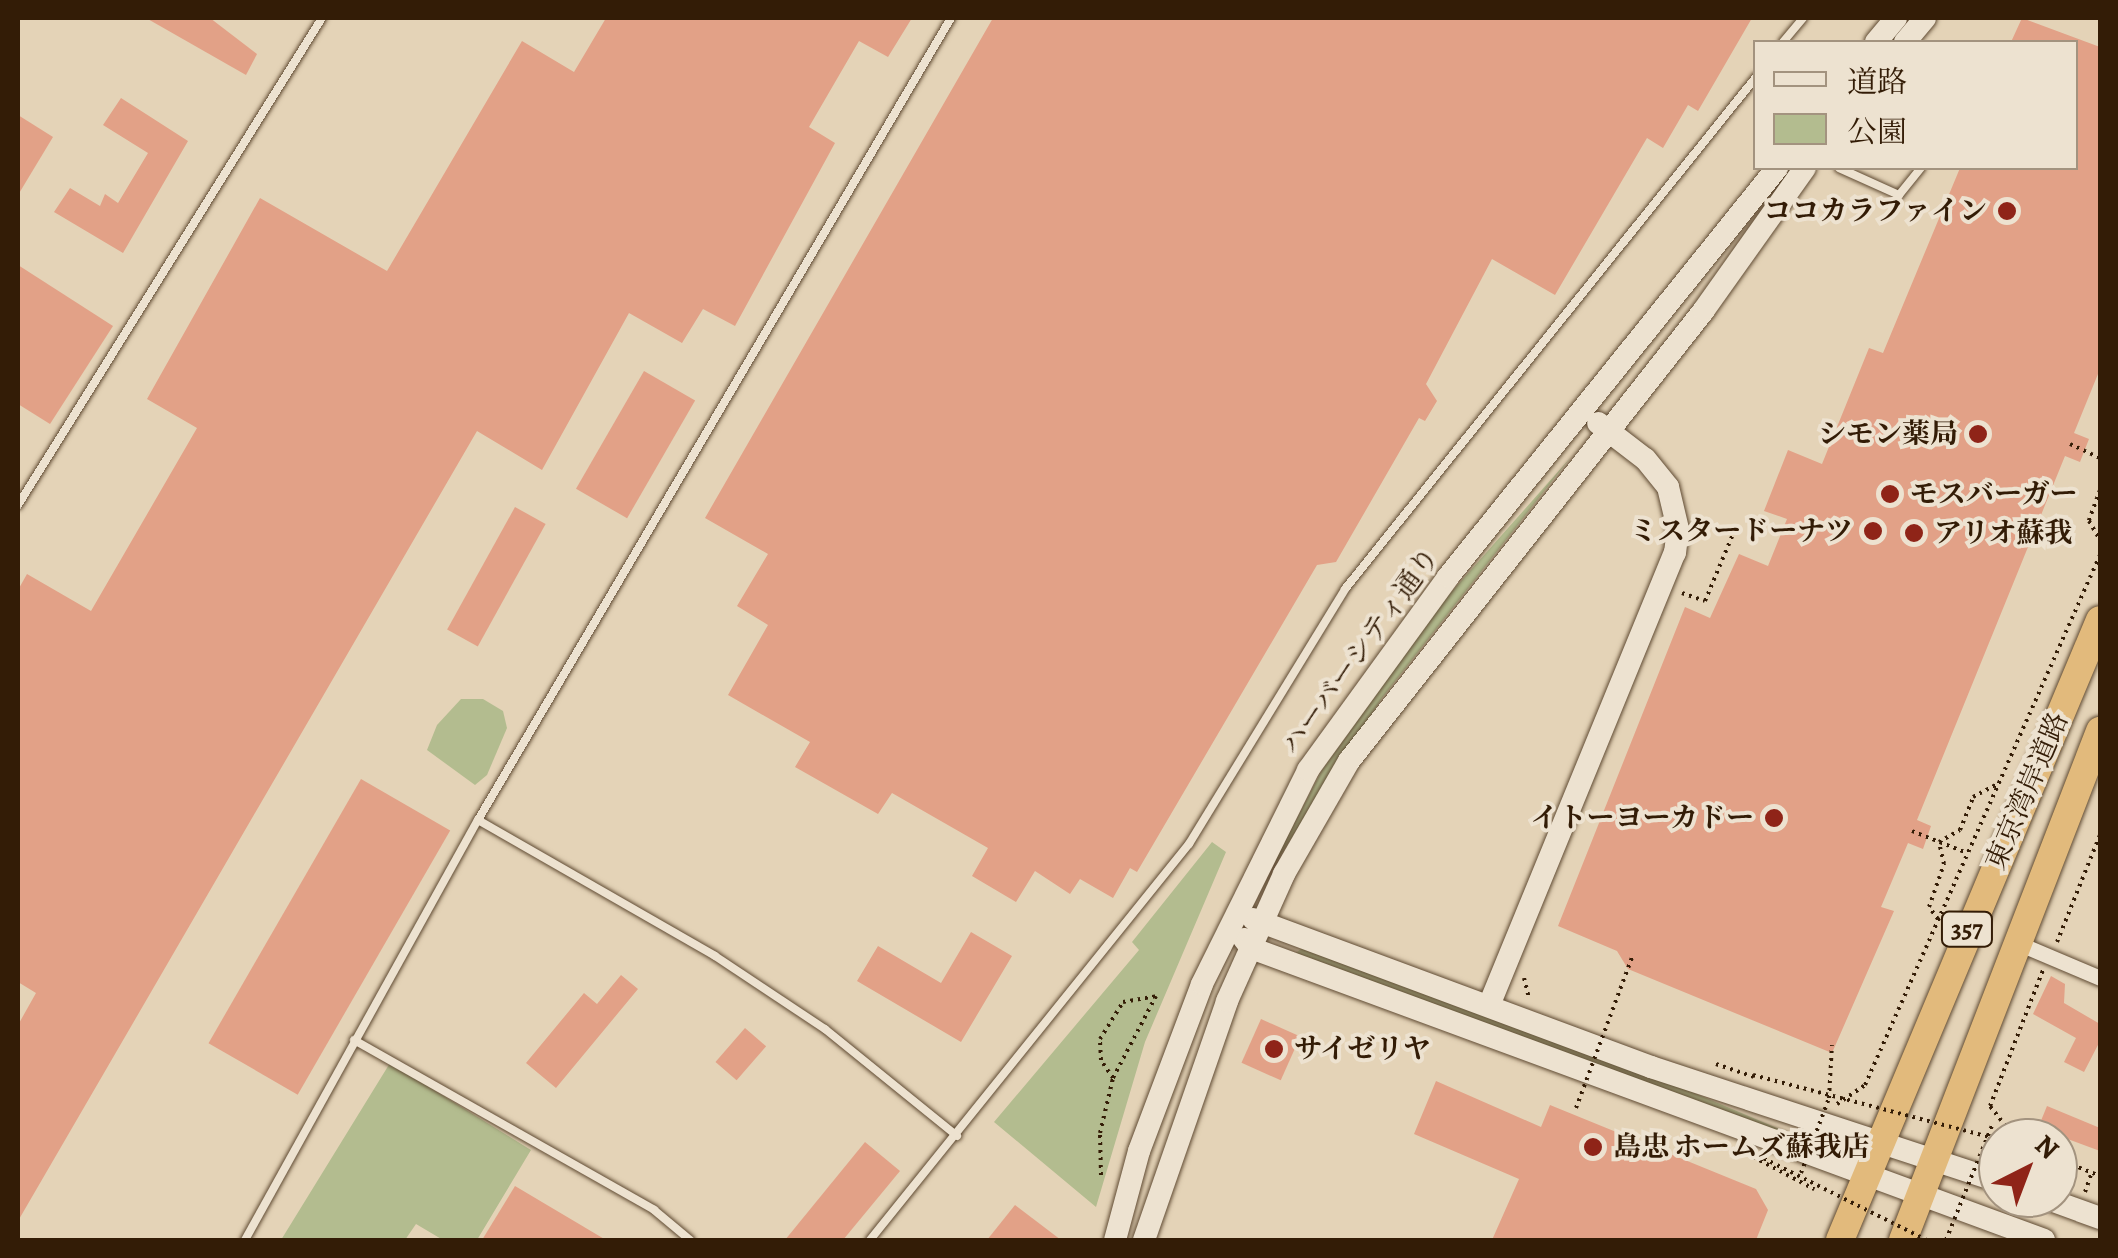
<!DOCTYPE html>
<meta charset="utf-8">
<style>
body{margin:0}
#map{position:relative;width:2118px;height:1258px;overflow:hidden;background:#e4d3b7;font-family:Alegreya,"Noto Serif JP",serif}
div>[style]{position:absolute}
.green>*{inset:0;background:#b3bc8f}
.building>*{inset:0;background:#e2a187;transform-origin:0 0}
.path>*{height:4px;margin-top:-2px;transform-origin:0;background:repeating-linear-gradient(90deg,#331c06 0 2.5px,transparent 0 7.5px)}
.roads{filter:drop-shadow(0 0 2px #5f4a32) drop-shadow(0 0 2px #5f4a32)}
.lane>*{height:8px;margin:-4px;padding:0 4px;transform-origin:4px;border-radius:4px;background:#ede2d0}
.street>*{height:15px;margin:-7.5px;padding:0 7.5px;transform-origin:7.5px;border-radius:7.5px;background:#ede2d0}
.secondary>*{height:22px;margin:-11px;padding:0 11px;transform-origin:11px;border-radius:11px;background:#ede2d0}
.highway>*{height:28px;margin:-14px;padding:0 14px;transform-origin:14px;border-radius:14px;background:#e2ba7c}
.path-bridge>*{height:4px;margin-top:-2px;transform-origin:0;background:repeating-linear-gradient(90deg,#331c06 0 2.5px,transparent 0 7.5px)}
.dots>*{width:28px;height:28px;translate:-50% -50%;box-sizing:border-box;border:5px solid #ede2d0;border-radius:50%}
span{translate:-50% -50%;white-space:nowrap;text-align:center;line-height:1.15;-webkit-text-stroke:8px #ede2d0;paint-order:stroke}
.shield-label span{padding:2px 8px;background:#ede2d0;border:2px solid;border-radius:8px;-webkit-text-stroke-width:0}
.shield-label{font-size:25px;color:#331c06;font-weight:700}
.poi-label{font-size:28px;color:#331c06;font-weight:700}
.right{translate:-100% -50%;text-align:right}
.left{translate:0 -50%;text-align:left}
.street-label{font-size:28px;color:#331c06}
.frame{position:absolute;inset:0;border:20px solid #331c06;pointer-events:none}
.legend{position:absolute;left:1753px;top:40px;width:325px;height:130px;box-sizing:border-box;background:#ede2d0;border:2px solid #a3937f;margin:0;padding:12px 18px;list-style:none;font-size:30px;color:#331c06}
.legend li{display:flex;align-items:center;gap:20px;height:50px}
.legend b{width:50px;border:2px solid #a3937f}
.north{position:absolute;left:1978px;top:1118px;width:100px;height:100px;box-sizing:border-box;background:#ede2d0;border:2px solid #a3937f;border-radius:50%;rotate:42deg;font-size:28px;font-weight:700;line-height:40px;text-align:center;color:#331c06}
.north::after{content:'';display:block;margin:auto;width:35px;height:45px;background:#8f2418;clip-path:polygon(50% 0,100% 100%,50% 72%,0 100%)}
</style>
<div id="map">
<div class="green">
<div style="clip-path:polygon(1571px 457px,1382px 698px,1267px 876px,1322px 770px,1446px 598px)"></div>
<div style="clip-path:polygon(461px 699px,483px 699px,503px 711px,507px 728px,487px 775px,475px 785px,427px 750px,437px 725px)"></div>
<div style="clip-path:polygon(1212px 842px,1226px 852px,1145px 1042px,1096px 1207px,994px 1122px,1139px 950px,1132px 942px)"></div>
<div style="clip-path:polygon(1302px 948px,1687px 1090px,1836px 1153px,1296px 953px)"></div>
<div style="clip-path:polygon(390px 1063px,531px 1150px,477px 1240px,443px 1240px,416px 1224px,405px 1240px,281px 1240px)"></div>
</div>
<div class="building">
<div style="clip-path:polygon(146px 18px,210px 18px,257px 54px,246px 75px)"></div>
<div style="clip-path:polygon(606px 18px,912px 18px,888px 57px,859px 41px,809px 127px,835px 143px,735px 326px,703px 309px,682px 343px,629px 313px,542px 470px,477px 431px,18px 1221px,18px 1025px,36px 993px,18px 982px,18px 590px,27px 574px,91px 611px,197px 428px,147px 399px,260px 198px,387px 271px,522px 41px,574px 72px)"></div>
<div style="clip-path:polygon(993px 18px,1752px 18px,1698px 111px,1688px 105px,1663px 148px,1647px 138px,1555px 295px,1492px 259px,1426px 384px,1437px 401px,1425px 421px,1419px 418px,1336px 562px,1317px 565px,1137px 872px,1130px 868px,1113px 898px,1080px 879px,1070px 894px,1035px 871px,1016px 902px,972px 876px,988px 848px,892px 793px,878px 814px,795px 767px,810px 742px,728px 695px,768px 625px,737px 606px,768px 554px,705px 518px)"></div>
<div style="clip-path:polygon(2022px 18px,2100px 47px,2100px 369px,2074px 433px,2089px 439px,2080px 462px,2065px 456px,1917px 820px,1931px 826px,1923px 849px,1908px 843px,1881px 907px,1894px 911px,1832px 1053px,1628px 969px,1617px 951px,1558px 926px,1685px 607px,1710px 618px,1739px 554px,1768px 566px,1787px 519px,1764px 511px,1788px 450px,1822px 464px,1869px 348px,1883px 353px,1960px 168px,2076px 168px,2076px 42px,2011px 42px)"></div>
<div style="clip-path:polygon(121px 98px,188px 141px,123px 253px,54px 212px,70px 188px,100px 206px,105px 194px,118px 203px,148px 153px,103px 125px)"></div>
<div style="clip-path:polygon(18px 115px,53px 137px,18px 195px)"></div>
<div style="clip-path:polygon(18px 265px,113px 326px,50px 424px,18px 404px)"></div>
<div style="left:644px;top:371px;width:59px;height:136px;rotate:30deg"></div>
<div style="left:515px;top:507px;width:35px;height:140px;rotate:29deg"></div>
<div style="left:361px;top:779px;width:103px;height:305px;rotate:30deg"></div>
<div style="clip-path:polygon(971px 932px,1012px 956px,961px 1042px,857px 981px,878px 946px,941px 983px)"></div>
<div style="clip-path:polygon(621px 975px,638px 989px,556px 1088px,526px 1063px,584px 993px,597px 1004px)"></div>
<div style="clip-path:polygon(2051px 976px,2065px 984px,2064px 1003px,2100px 1024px,2100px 1041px,2084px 1072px,2064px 1062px,2076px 1038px,2033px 1014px)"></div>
<div style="left:1261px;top:1019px;width:43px;height:48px;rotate:24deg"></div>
<div style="left:745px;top:1028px;width:28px;height:45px;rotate:41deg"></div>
<div style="clip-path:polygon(1436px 1081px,1541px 1127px,1550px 1105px,1756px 1189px,1768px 1210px,1756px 1240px,1492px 1240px,1519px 1179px,1414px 1134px)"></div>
<div style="clip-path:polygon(2047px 1106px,2100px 1128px,2100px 1151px,2038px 1128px)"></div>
<div style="clip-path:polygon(865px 1142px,900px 1171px,843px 1240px,785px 1240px)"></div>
<div style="clip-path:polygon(515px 1186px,606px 1240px,482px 1240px)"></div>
<div style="clip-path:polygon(1015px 1205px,1061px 1240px,987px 1240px)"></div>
</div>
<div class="path">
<div style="left:2070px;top:444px;width:33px;rotate:25deg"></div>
<div style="left:2100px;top:490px;width:33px;rotate:110deg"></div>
<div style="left:2089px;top:521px;width:22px;rotate:60deg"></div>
<div style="left:1682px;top:593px;width:24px;rotate:19deg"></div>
<div style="left:1705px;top:601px;width:80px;rotate:-67.3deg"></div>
<div style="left:1912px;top:831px;width:59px;rotate:21.8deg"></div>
<div style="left:1938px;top:919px;width:15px;rotate:-127deg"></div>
<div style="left:1929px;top:907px;width:46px;rotate:-70.8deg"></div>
<div style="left:1944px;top:864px;width:23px;rotate:-103deg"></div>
<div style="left:1939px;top:842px;width:24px;rotate:-30deg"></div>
<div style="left:1960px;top:830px;width:35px;rotate:-68deg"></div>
<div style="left:1973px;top:797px;width:27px;rotate:-28deg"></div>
<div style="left:2057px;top:942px;width:115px;rotate:-68.1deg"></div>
<div style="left:1524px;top:978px;width:21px;rotate:76deg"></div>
<div style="left:1716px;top:1064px;width:40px;rotate:18.9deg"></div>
<div style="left:1837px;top:1104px;width:34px;rotate:-34deg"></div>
<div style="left:1865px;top:1085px;width:580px;rotate:-66.09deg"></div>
<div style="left:2015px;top:1138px;width:41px;rotate:-128deg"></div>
<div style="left:1990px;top:1106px;width:146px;rotate:-68.7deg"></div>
<div style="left:1740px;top:1150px;width:84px;rotate:27.8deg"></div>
<div style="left:2058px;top:1159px;width:45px;rotate:22deg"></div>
<div style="left:1101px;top:1175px;width:42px;rotate:-91.4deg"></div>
<div style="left:1100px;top:1133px;width:57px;rotate:-76.7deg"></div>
<div style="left:1113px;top:1078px;width:22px;rotate:-124deg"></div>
<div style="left:1101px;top:1060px;width:21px;rotate:-93deg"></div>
<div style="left:1100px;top:1039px;width:44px;rotate:-58.1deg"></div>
<div style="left:1123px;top:1002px;width:34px;rotate:-10deg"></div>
<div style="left:1156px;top:996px;width:93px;rotate:117.7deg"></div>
<div style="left:2085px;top:1192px;width:21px;rotate:-71deg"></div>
</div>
<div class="roads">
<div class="lane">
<div style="left:1783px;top:42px;width:31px;rotate:-50deg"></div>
<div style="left:1839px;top:168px;width:66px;rotate:24.2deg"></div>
<div style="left:1899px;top:195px;width:35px;rotate:-51deg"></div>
<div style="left:18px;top:505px;width:574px;rotate:-58.03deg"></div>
<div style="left:478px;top:820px;width:273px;rotate:29.8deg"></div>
<div style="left:715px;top:956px;width:132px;rotate:33.6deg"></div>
<div style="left:825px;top:1029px;width:170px;rotate:39deg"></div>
<div style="left:354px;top:1040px;width:345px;rotate:29.5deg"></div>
<div style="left:654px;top:1210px;width:47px;rotate:39.8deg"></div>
<div style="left:245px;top:1240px;width:480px;rotate:-61deg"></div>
<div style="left:478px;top:820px;width:931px;rotate:-59.47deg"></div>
<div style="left:870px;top:1240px;width:509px;rotate:-51.15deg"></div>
<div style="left:1189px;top:844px;width:299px;rotate:-58.5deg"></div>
<div style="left:1345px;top:589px;width:657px;rotate:-51.24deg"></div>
</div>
<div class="street">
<div style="left:2020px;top:944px;width:87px;rotate:23deg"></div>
</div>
<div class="secondary">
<div style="left:1876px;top:42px;width:31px;rotate:-50deg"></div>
<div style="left:1905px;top:42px;width:31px;rotate:-50deg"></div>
<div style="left:1253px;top:919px;width:425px;rotate:20.4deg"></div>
<div style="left:1651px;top:1067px;width:365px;rotate:18.2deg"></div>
<div style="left:1244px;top:939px;width:11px;rotate:52deg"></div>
<div style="left:1251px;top:948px;width:845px;rotate:20.21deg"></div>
<div style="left:1490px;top:1003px;width:487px;rotate:-67.7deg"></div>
<div style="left:1675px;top:553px;width:24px;rotate:-83deg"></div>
<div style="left:1678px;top:529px;width:43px;rotate:-103.4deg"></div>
<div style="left:1668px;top:487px;width:36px;rotate:-129deg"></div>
<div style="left:1645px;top:459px;width:59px;rotate:-142.5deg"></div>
<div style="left:2045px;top:1198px;width:59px;rotate:20deg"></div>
<div style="left:1115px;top:1240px;width:92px;rotate:-74.9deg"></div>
<div style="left:1139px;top:1151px;width:178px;rotate:-69.3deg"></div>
<div style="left:1202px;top:984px;width:239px;rotate:-63.6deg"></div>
<div style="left:1308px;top:770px;width:238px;rotate:-54deg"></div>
<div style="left:1448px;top:577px;width:525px;rotate:-51.19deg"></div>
<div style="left:1144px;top:1240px;width:253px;rotate:-70.8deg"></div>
<div style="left:1227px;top:1001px;width:139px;rotate:-65.8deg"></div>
<div style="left:1284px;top:874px;width:130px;rotate:-60.1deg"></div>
<div style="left:1349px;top:761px;width:574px;rotate:-51.79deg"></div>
<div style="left:1704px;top:310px;width:174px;rotate:-54.6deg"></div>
</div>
<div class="highway">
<div style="left:1840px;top:1240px;width:672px;rotate:-67.25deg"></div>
<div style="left:1903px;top:1240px;width:546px;rotate:-68.84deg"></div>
</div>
</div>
<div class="path-bridge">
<div style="left:1753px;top:1075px;width:244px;rotate:14.7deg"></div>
<div style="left:1989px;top:1137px;width:13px;rotate:48deg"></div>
<div style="left:1576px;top:1108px;width:163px;rotate:-69.6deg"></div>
<div style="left:1737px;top:1145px;width:212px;rotate:26.6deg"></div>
<div style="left:1801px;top:1173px;width:80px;rotate:-69.5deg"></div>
<div style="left:1829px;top:1098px;width:53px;rotate:-86.8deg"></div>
<div style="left:1946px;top:1240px;width:126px;rotate:-68.1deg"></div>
</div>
<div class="dots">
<div style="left:2007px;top:211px;background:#8f2418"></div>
<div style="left:1978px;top:434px;background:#8f2418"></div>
<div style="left:1890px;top:494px;background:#8f2418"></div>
<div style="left:1873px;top:531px;background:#8f2418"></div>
<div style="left:1914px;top:533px;background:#8f2418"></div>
<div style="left:1774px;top:818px;background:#8f2418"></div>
<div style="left:1274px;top:1049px;background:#8f2418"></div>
<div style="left:1593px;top:1147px;background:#8f2418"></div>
</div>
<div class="shield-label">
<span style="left:1967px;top:929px">357</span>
</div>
<div class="poi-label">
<span class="right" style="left:1987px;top:211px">ココカラファイン</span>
<span class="right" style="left:1958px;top:434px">シモン薬局</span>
<span class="left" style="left:1910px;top:494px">モスバーガー</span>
<span class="right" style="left:1853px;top:531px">ミスタードーナツ</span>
<span class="left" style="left:1934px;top:533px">アリオ蘇我</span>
<span class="right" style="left:1754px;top:818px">イトーヨーカドー</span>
<span class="left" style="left:1294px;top:1049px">サイゼリヤ</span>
<span class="left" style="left:1613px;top:1147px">島忠 ホームズ蘇我店</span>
</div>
<div class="street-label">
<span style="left:1360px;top:651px;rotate:-54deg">ハーバーシティ通り</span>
<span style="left:2027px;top:791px;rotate:-67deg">東京湾岸道路</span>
</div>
<div class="frame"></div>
<ul class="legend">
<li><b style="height:12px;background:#ede2d0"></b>道路</li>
<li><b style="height:28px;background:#b3bc8f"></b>公園</li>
</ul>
<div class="north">N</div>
</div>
